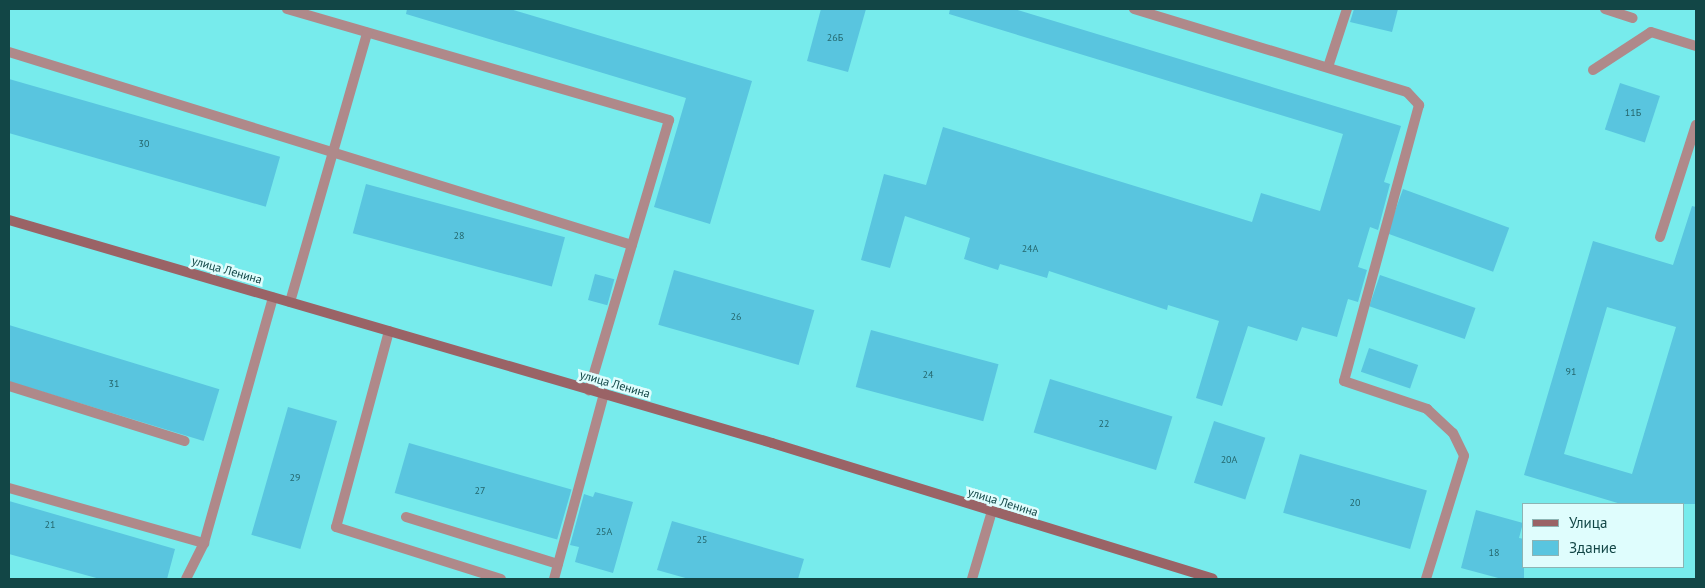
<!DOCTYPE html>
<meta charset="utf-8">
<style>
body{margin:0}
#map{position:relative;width:1705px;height:588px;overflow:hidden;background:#77ebec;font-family:"PT Sans",sans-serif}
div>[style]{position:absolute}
.building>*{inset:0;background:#59c5df;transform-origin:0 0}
.lane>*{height:10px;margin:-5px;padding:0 5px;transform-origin:5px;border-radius:5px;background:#af898a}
.street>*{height:10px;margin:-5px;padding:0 5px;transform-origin:5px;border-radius:5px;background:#af898a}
.secondary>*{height:10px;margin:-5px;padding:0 5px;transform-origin:5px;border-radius:5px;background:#9a6366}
span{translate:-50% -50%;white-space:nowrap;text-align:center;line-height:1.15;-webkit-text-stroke:5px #dffdfd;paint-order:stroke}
.number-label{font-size:10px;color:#24666c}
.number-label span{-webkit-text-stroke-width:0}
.street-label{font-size:12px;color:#124646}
.frame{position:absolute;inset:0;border:10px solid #124646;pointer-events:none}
.legend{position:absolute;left:1522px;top:503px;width:162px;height:65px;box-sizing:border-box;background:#dffdfd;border:1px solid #8db4b4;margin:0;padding:6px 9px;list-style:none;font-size:15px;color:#124646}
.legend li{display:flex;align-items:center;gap:10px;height:25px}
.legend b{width:25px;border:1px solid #8db4b4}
</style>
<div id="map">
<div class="building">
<div style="clip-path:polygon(407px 9px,510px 9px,752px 81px,710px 224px,654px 207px,686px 98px,406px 14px)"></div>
<div style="clip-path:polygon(821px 9px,866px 9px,848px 72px,807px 61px)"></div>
<div style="clip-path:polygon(950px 9px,1014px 9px,1401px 126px,1384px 182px,1390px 184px,1378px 230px,1370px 227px,1358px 267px,1367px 270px,1358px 302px,1348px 299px,1337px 337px,1302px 327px,1297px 341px,1248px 326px,1222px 406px,1196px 398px,1219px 321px,1168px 305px,1167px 310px,1049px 271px,1047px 278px,1000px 264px,998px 270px,964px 259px,970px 238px,905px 216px,890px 268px,861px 260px,884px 174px,926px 185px,943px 127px,1252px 222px,1261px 193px,1320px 211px,1343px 134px,949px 14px)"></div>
<div style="clip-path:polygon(1354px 9px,1398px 9px,1392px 32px,1350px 22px)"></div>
<div style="left:9px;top:79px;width:282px;height:52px;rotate:16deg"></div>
<div style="left:1620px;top:83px;width:42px;height:49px;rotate:18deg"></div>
<div style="left:366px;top:184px;width:206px;height:51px;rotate:15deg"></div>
<div style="left:1403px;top:189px;width:113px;height:47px;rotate:20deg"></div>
<div style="clip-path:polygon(evenodd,1692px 206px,1696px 207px,1696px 504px,1621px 504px,1524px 475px,1593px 241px,1673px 265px,1692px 206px,1607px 307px,1676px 327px,1632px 474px,1564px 454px,1607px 307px)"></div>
<div style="left:674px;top:270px;width:146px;height:57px;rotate:16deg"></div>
<div style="left:595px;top:274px;width:20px;height:27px;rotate:15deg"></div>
<div style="left:1380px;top:275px;width:101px;height:33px;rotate:19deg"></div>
<div style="left:9px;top:325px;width:220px;height:54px;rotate:17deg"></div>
<div style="left:871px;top:330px;width:132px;height:59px;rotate:15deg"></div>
<div style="left:1369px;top:348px;width:52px;height:25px;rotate:19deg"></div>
<div style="left:1050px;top:379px;width:128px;height:56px;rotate:17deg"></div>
<div style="left:288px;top:407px;width:51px;height:133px;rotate:16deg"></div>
<div style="left:1214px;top:421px;width:54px;height:65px;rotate:18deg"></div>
<div style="left:409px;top:443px;width:169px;height:52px;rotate:16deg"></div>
<div style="left:1300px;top:454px;width:132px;height:61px;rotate:16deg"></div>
<div style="clip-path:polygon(595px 492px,633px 502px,613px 573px,575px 562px,579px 547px,570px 545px,584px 494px,593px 497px)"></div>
<div style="clip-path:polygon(9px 501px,175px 549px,167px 579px,100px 579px,9px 554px)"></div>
<div style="clip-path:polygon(1476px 510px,1523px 523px,1519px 538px,1524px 539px,1524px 579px,1502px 579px,1461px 568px)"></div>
<div style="clip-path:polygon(672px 521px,804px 559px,798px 579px,689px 579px,657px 570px)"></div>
</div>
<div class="lane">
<div style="left:287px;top:9px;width:398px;rotate:16.2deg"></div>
<div style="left:669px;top:120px;width:282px;rotate:106.5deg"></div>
<div style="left:1134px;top:9px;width:285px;rotate:16.9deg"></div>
<div style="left:1407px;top:92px;width:18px;rotate:47deg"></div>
<div style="left:1419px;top:105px;width:286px;rotate:105.2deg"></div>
<div style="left:1344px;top:381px;width:88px;rotate:18.6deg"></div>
<div style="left:1427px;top:409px;width:35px;rotate:43deg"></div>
<div style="left:1453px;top:433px;width:25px;rotate:64deg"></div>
<div style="left:1464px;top:456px;width:129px;rotate:107.2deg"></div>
<div style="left:1605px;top:9px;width:29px;rotate:18deg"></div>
<div style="left:9px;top:52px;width:652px;rotate:17.21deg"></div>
<div style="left:1328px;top:67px;width:61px;rotate:-71.9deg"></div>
<div style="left:1593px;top:70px;width:69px;rotate:-33.2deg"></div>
<div style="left:1651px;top:32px;width:47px;rotate:17.3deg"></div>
<div style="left:1660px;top:237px;width:118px;rotate:-72.2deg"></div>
<div style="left:290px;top:302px;width:280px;rotate:-74deg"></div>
<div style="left:389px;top:331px;width:203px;rotate:105.1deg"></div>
<div style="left:336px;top:527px;width:173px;rotate:17.5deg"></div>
<div style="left:9px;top:386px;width:184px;rotate:17.4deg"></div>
<div style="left:9px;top:488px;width:203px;rotate:15.8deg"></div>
<div style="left:406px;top:517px;width:159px;rotate:17.2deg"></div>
<div style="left:554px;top:579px;width:192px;rotate:-74.9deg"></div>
</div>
<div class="street">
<div style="left:186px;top:579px;width:40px;rotate:-63.4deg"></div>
<div style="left:204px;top:543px;width:255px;rotate:-74.3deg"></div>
<div style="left:972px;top:579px;width:71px;rotate:-73.6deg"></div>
</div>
<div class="secondary">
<div style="left:9px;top:220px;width:795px;rotate:16.29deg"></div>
<div style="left:772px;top:443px;width:461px;rotate:17.1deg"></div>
</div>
<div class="number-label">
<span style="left:835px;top:38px">26Б</span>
<span style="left:1633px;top:113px">11Б</span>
<span style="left:144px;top:144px">30</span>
<span style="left:459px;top:236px">28</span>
<span style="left:1030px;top:249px">24А</span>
<span style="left:736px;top:317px">26</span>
<span style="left:1571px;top:372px">91</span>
<span style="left:928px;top:375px">24</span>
<span style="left:114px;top:384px">31</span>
<span style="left:1104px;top:424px">22</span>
<span style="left:1229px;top:460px">20А</span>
<span style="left:295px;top:478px">29</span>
<span style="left:480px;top:491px">27</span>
<span style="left:1355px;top:503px">20</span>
<span style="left:50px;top:525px">21</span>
<span style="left:604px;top:532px">25А</span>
<span style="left:702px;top:540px">25</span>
<span style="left:1494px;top:553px">18</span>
</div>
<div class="street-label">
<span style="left:227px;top:270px;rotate:16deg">улица Ленина</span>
<span style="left:615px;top:384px;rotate:16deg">улица Ленина</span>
<span style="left:1003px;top:502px;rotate:17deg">улица Ленина</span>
</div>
<div class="frame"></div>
<ul class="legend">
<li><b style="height:6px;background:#9a6366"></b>Улица</li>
<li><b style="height:14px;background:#59c5df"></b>Здание</li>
</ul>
</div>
